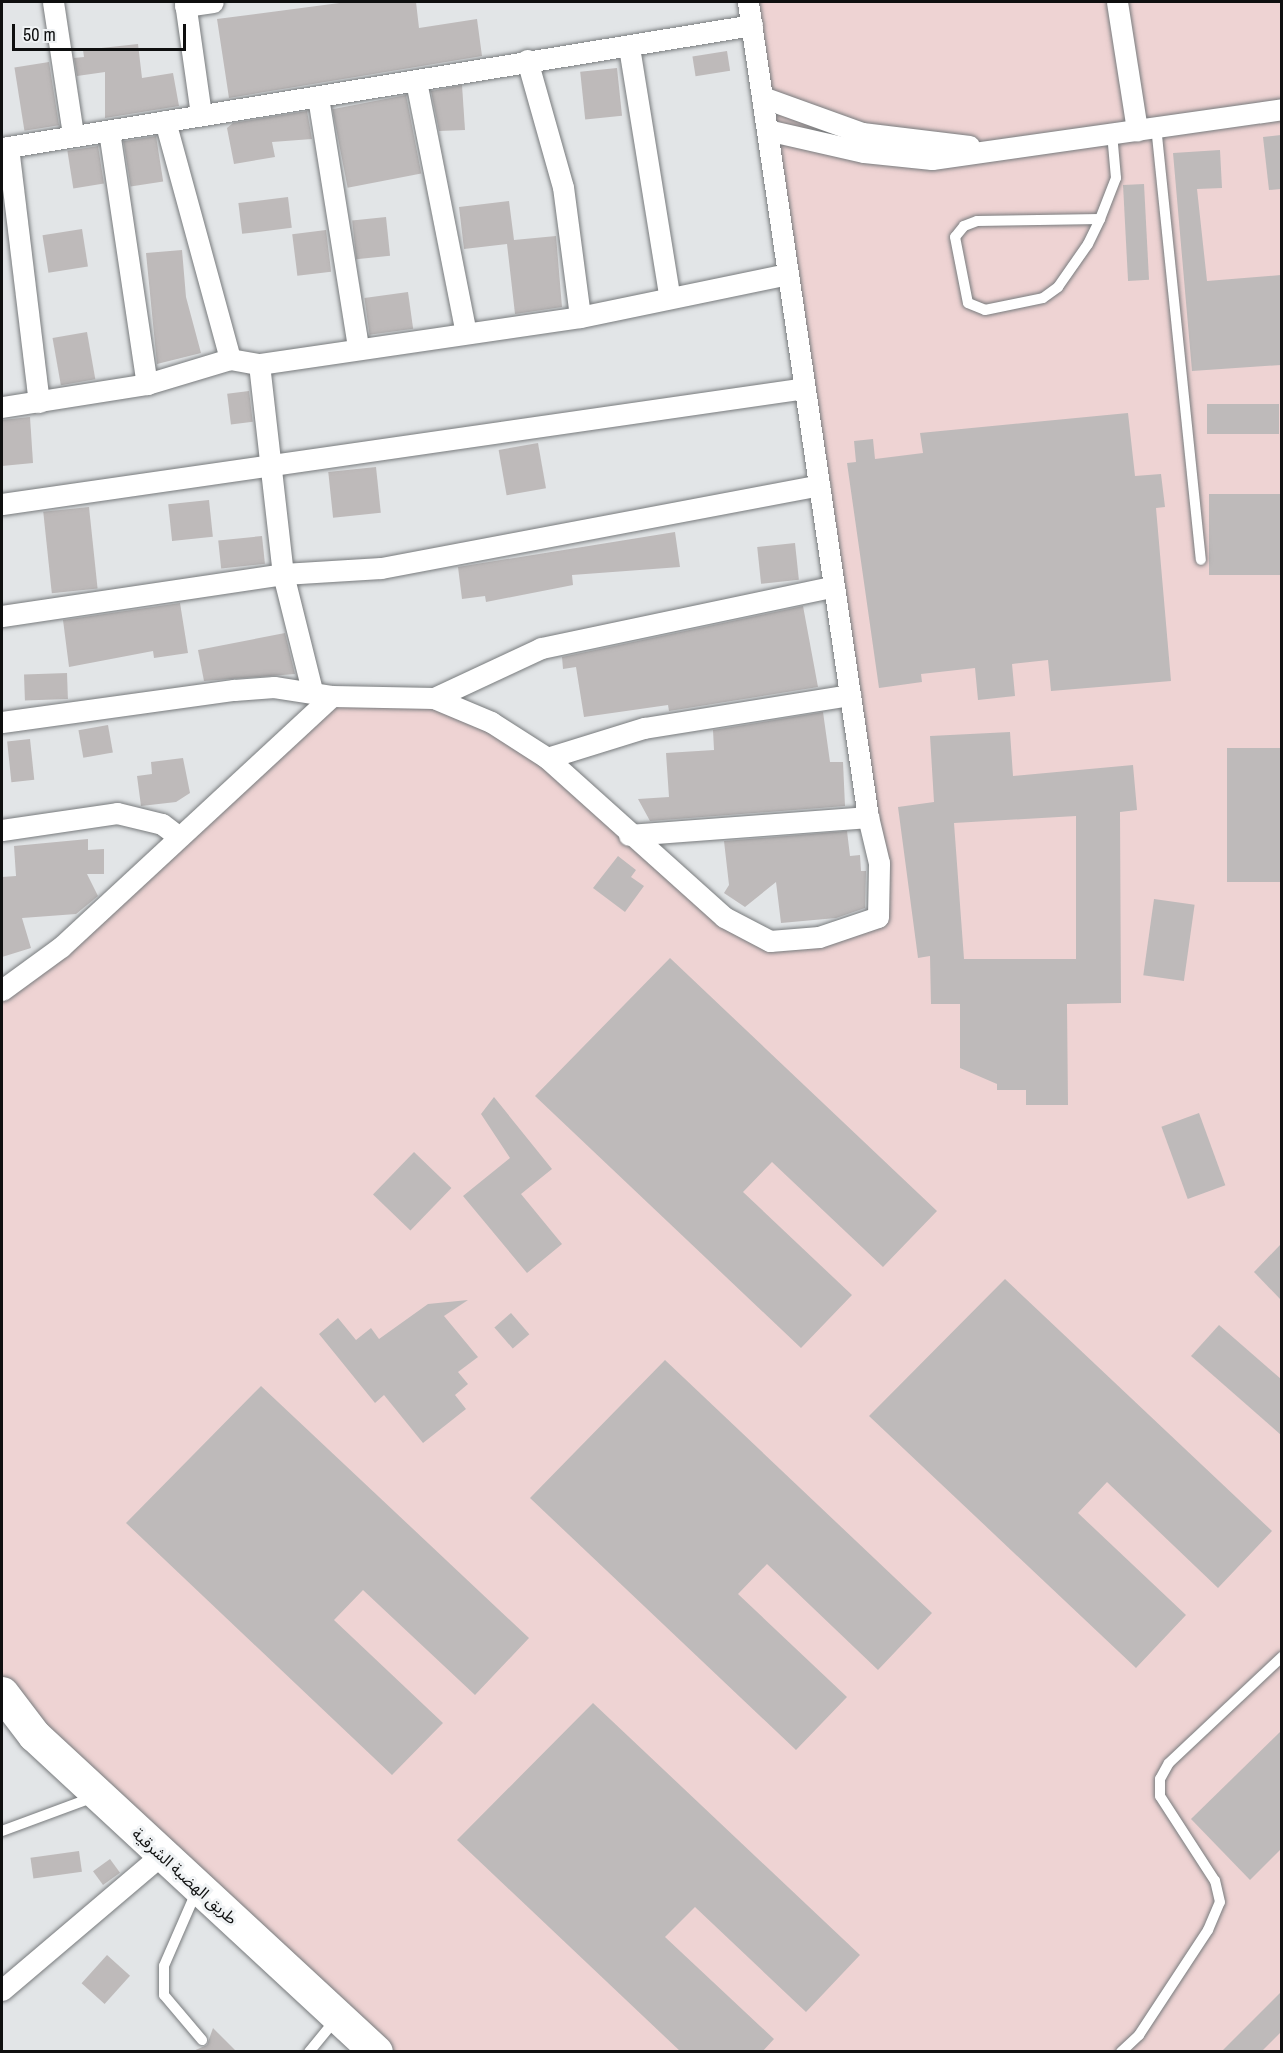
<!DOCTYPE html>
<meta charset="utf-8">
<style>
body{margin:0}
#map{position:relative;width:1283px;height:2053px;overflow:hidden;background:#e2e5e7;font-family:"Archivo Narrow","Noto Sans Arabic",sans-serif}
div>[style]{position:absolute}
.education>*{inset:0;background:#eed3d3}
.building>*{inset:0;background:#bebaba;transform-origin:0 0}
.roads{filter:drop-shadow(0 0 2px #787b7d) drop-shadow(0 0 2px #787b7d)}
.lane>*{height:10px;margin:-5px;padding:0 5px;transform-origin:5px;border-radius:5px;background:#fff}
.street>*{height:21px;margin:-10.5px;padding:0 10.5px;transform-origin:10.5px;border-radius:10.5px;background:#fff}
.primary>*{height:33px;margin:-16.5px;padding:0 16.5px;transform-origin:16.5px;border-radius:16.5px;background:#fff}
span{translate:-50% -50%;white-space:nowrap;text-align:center;line-height:1.15;-webkit-text-stroke:6px #eff2f4;paint-order:stroke}
.street-label{font-size:16px;color:#0e0f0f}
.frame{position:absolute;inset:0;border:3px solid #0e0f0f;pointer-events:none}
.scale{position:absolute;left:12px;top:24px;width:174px;height:27px;box-sizing:border-box;border:3px solid #0e0f0f;border-top:0;padding-left:8px;font-size:18px;line-height:21px;white-space:nowrap;color:#0e0f0f;-webkit-text-stroke:4px #eff2f4;paint-order:stroke}
</style>
<div id="map">
<div class="education">
<div style="clip-path:polygon(748px 2px,1281px 2px,1281px 2051px,376px 2051px,2px 1693px,2px 990px,332px 696px,373px 695px,491px 722px,770px 941px,878px 917px)"></div>
</div>
<div class="building">
<div style="clip-path:polygon(347px 2px,416px 2px,419px 28px,477px 19px,482px 56px,229px 98px,217px 19px)"></div>
<div style="clip-path:polygon(138px 44px,142px 78px,173px 73px,179px 106px,105px 118px,105px 72px,77px 76px,74px 58px,84px 57px,83px 50px)"></div>
<div style="left:727px;top:51px;width:20px;height:35px;rotate:81deg"></div>
<div style="left:49px;top:62px;width:64px;height:35px;rotate:81deg"></div>
<div style="left:617px;top:68px;width:48px;height:37px;rotate:84deg"></div>
<div style="clip-path:polygon(462px 85px,465px 130px,439px 131px,431px 91px)"></div>
<div style="left:406px;top:95px;width:80px;height:75px;rotate:79deg"></div>
<div style="clip-path:polygon(307px 111px,312px 139px,272px 142px,275px 157px,234px 164px,227px 128px,233px 123px)"></div>
<div style="clip-path:polygon(1281px 135px,1281px 189px,1269px 190px,1263px 137px)"></div>
<div style="left:156px;top:136px;width:46px;height:33px;rotate:81deg"></div>
<div style="left:98px;top:146px;width:38px;height:31px;rotate:81deg"></div>
<div style="clip-path:polygon(1220px 150px,1222px 188px,1197px 189px,1207px 281px,1281px 275px,1281px 365px,1192px 371px,1173px 153px)"></div>
<div style="left:1144px;top:184px;width:96px;height:21px;rotate:87deg"></div>
<div style="left:288px;top:197px;width:31px;height:50px;rotate:83deg"></div>
<div style="clip-path:polygon(509px 201px,514px 240px,556px 236px,562px 307px,515px 314px,507px 244px,464px 249px,459px 207px)"></div>
<div style="left:386px;top:217px;width:39px;height:34px;rotate:84deg"></div>
<div style="left:82px;top:229px;width:38px;height:40px;rotate:81deg"></div>
<div style="left:326px;top:230px;width:42px;height:34px;rotate:83deg"></div>
<div style="clip-path:polygon(182px 250px,186px 297px,201px 353px,157px 364px,146px 253px)"></div>
<div style="left:408px;top:292px;width:37px;height:44px;rotate:82deg"></div>
<div style="left:87px;top:332px;width:48px;height:35px;rotate:80deg"></div>
<div style="left:249px;top:391px;width:31px;height:22px;rotate:83deg"></div>
<div style="left:1279px;top:404px;width:30px;height:72px;rotate:90deg"></div>
<div style="clip-path:polygon(1128px 413px,1135px 476px,1161px 474px,1165px 507px,1156px 508px,1171px 681px,1051px 691px,1048px 660px,1012px 664px,1015px 696px,978px 700px,975px 668px,921px 674px,922px 682px,879px 688px,847px 463px,856px 462px,854px 441px,873px 439px,875px 459px,923px 453px,920px 433px)"></div>
<div style="clip-path:polygon(30px 417px,33px 463px,2px 466px,2px 420px)"></div>
<div style="left:538px;top:443px;width:46px;height:40px;rotate:80deg"></div>
<div style="left:376px;top:467px;width:46px;height:48px;rotate:84deg"></div>
<div style="left:1281px;top:494px;width:81px;height:72px;rotate:90deg"></div>
<div style="left:209px;top:500px;width:37px;height:41px;rotate:84deg"></div>
<div style="left:89px;top:507px;width:82px;height:46px;rotate:84deg"></div>
<div style="clip-path:polygon(675px 532px,680px 567px,572px 575px,573px 585px,486px 602px,485px 596px,462px 599px,458px 567px)"></div>
<div style="left:262px;top:536px;width:28px;height:44px;rotate:84deg"></div>
<div style="left:795px;top:543px;width:37px;height:38px;rotate:84deg"></div>
<div style="clip-path:polygon(180px 603px,188px 653px,154px 658px,153px 651px,69px 667px,63px 620px)"></div>
<div style="clip-path:polygon(803px 606px,818px 687px,669px 711px,668px 705px,584px 717px,576px 667px,563px 669px,562px 657px)"></div>
<div style="clip-path:polygon(285px 633px,295px 674px,204px 681px,198px 650px)"></div>
<div style="left:67px;top:673px;width:26px;height:43px;rotate:88deg"></div>
<div style="clip-path:polygon(823px 712px,830px 762px,843px 762px,845px 806px,650px 821px,638px 799px,669px 797px,666px 753px,714px 750px,713px 730px)"></div>
<div style="left:108px;top:725px;width:28px;height:30px;rotate:80deg"></div>
<div style="clip-path:polygon(evenodd,1010px 732px,1013px 776px,1133px 765px,1137px 810px,1120px 812px,1121px 1003px,1067px 1004px,1068px 1105px,1026px 1105px,1026px 1090px,997px 1090px,997px 1084px,960px 1068px,960px 1004px,931px 1004px,930px 956px,918px 958px,898px 807px,934px 802px,930px 736px,1010px 732px,1076px 816px,1076px 959px,964px 959px,954px 823px,1076px 816px)"></div>
<div style="left:30px;top:739px;width:41px;height:23px;rotate:84deg"></div>
<div style="left:1281px;top:748px;width:134px;height:54px;rotate:90deg"></div>
<div style="clip-path:polygon(183px 758px,190px 793px,176px 802px,141px 806px,137px 776px,152px 774px,151px 762px)"></div>
<div style="clip-path:polygon(847px 831px,850px 856px,860px 855px,861px 871px,866px 871px,865px 908px,836px 918px,781px 923px,776px 882px,745px 907px,724px 893px,729px 885px,724px 841px)"></div>
<div style="clip-path:polygon(88px 839px,88px 850px,104px 849px,104px 874px,87px 874px,98px 896px,76px 914px,22px 918px,31px 948px,2px 957px,2px 877px,16px 876px,14px 846px)"></div>
<div style="clip-path:polygon(618px 856px,636px 870px,631px 877px,644px 886px,625px 912px,593px 888px)"></div>
<div style="left:1154px;top:899px;width:41px;height:77px;rotate:8deg"></div>
<div style="clip-path:polygon(670px 958px,937px 1211px,883px 1267px,772px 1162px,743px 1192px,852px 1295px,801px 1348px,535px 1096px)"></div>
<div style="clip-path:polygon(494px 1097px,552px 1169px,521px 1194px,562px 1244px,527px 1273px,463px 1196px,510px 1158px,481px 1114px)"></div>
<div style="left:1199px;top:1113px;width:77px;height:40px;rotate:70deg"></div>
<div style="left:414px;top:1152px;width:52px;height:59px;rotate:44deg"></div>
<div style="clip-path:polygon(1281px 1244px,1281px 1300px,1254px 1272px)"></div>
<div style="clip-path:polygon(1005px 1279px,1272px 1531px,1218px 1588px,1107px 1482px,1078px 1513px,1186px 1615px,1136px 1668px,869px 1416px)"></div>
<div style="clip-path:polygon(468px 1300px,444px 1316px,478px 1357px,458px 1372px,468px 1384px,455px 1395px,466px 1409px,423px 1443px,384px 1395px,375px 1403px,319px 1334px,338px 1318px,356px 1340px,371px 1328px,379px 1339px,428px 1304px)"></div>
<div style="left:511px;top:1313px;width:28px;height:22px;rotate:49deg"></div>
<div style="clip-path:polygon(1219px 1325px,1281px 1379px,1281px 1435px,1191px 1356px)"></div>
<div style="clip-path:polygon(665px 1360px,932px 1613px,878px 1670px,767px 1564px,738px 1594px,847px 1697px,796px 1750px,530px 1498px)"></div>
<div style="clip-path:polygon(261px 1386px,529px 1638px,475px 1695px,363px 1590px,334px 1620px,443px 1723px,392px 1775px,126px 1523px)"></div>
<div style="clip-path:polygon(593px 1703px,860px 1955px,806px 2012px,695px 1907px,665px 1937px,774px 2039px,762px 2052px,681px 2052px,457px 1840px)"></div>
<div style="clip-path:polygon(1281px 1731px,1281px 1849px,1250px 1880px,1191px 1819px)"></div>
<div style="left:79px;top:1851px;width:21px;height:49px;rotate:82deg"></div>
<div style="left:110px;top:1859px;width:17px;height:21px;rotate:54deg"></div>
<div style="left:107px;top:1955px;width:31px;height:38px;rotate:42deg"></div>
<div style="clip-path:polygon(1281px 1992px,1281px 2032px,1261px 2052px,1221px 2052px)"></div>
<div style="clip-path:polygon(213px 2028px,237px 2052px,191px 2052px,207px 2045px)"></div>
</div>
<div class="roads">
<div class="lane">
<div style="left:1156px;top:126px;width:436px;rotate:84.1deg"></div>
<div style="left:1100px;top:219px;width:123px;rotate:179.1deg"></div>
<div style="left:977px;top:221px;width:14px;rotate:159deg"></div>
<div style="left:964px;top:226px;width:14px;rotate:129deg"></div>
<div style="left:955px;top:237px;width:67px;rotate:78.9deg"></div>
<div style="left:968px;top:303px;width:18px;rotate:22deg"></div>
<div style="left:985px;top:310px;width:59px;rotate:-11.7deg"></div>
<div style="left:1043px;top:298px;width:19px;rotate:-36deg"></div>
<div style="left:1058px;top:287px;width:52px;rotate:-55.1deg"></div>
<div style="left:1088px;top:244px;width:28px;rotate:-64deg"></div>
<div style="left:1100px;top:219px;width:44px;rotate:-68.7deg"></div>
<div style="left:1116px;top:178px;width:45px;rotate:-95.1deg"></div>
<div style="left:2px;top:1831px;width:98px;rotate:-20.3deg"></div>
<div style="left:197px;top:1890px;width:83px;rotate:113.5deg"></div>
<div style="left:164px;top:1966px;width:29px;rotate:90deg"></div>
<div style="left:164px;top:1995px;width:59px;rotate:49.8deg"></div>
<div style="left:309px;top:2052px;width:43px;rotate:-50.7deg"></div>
<div style="left:1121px;top:2052px;width:25px;rotate:-43deg"></div>
<div style="left:1139px;top:2035px;width:126px;rotate:-56.7deg"></div>
<div style="left:1208px;top:1930px;width:30px;rotate:-67deg"></div>
<div style="left:1220px;top:1902px;width:22px;rotate:-103deg"></div>
<div style="left:1215px;top:1881px;width:101px;rotate:-122.9deg"></div>
<div style="left:1160px;top:1796px;width:17px;rotate:-90deg"></div>
<div style="left:1160px;top:1779px;width:18px;rotate:-61deg"></div>
<div style="left:1169px;top:1763px;width:155px;rotate:-43.2deg"></div>
</div>
<div class="street">
<div style="left:53px;top:2px;width:134px;rotate:81.4deg"></div>
<div style="left:185px;top:2px;width:114px;rotate:81.9deg"></div>
<div style="left:1117px;top:2px;width:130px;rotate:81.1deg"></div>
<div style="left:185px;top:6px;width:28px;rotate:-8deg"></div>
<div style="left:629px;top:47px;width:251px;rotate:80.8deg"></div>
<div style="left:527px;top:60px;width:132px;rotate:74.2deg"></div>
<div style="left:563px;top:187px;width:131px;rotate:82.5deg"></div>
<div style="left:416px;top:81px;width:253px;rotate:78.8deg"></div>
<div style="left:318px;top:97px;width:254px;rotate:80.9deg"></div>
<div style="left:762px;top:97px;width:106px;rotate:19.8deg"></div>
<div style="left:862px;top:133px;width:108px;rotate:6.9deg"></div>
<div style="left:165px;top:121px;width:247px;rotate:74.7deg"></div>
<div style="left:767px;top:130px;width:99px;rotate:12.8deg"></div>
<div style="left:864px;top:152px;width:68px;rotate:5.9deg"></div>
<div style="left:932px;top:159px;width:354px;rotate:-8.1deg"></div>
<div style="left:109px;top:131px;width:256px;rotate:81.5deg"></div>
<div style="left:8px;top:147px;width:257px;rotate:83.1deg"></div>
<div style="left:2px;top:148px;width:760px;rotate:-9.31deg"></div>
<div style="left:259px;top:364px;width:211px;rotate:83.5deg"></div>
<div style="left:283px;top:574px;width:120px;rotate:76deg"></div>
<div style="left:2px;top:407px;width:147px;rotate:-9deg"></div>
<div style="left:147px;top:384px;width:87px;rotate:-16.8deg"></div>
<div style="left:230px;top:359px;width:29px;rotate:10deg"></div>
<div style="left:259px;top:364px;width:324px;rotate:-8.3deg"></div>
<div style="left:580px;top:317px;width:212px;rotate:-11.7deg"></div>
<div style="left:2px;top:504px;width:811px;rotate:-8.22deg"></div>
<div style="left:2px;top:616px;width:284px;rotate:-8.5deg"></div>
<div style="left:283px;top:574px;width:98px;rotate:-3.5deg"></div>
<div style="left:381px;top:568px;width:446px;rotate:-10.7deg"></div>
<div style="left:434px;top:698px;width:118px;rotate:-25deg"></div>
<div style="left:541px;top:648px;width:299px;rotate:-11.9deg"></div>
<div style="left:2px;top:722px;width:234px;rotate:-7.9deg"></div>
<div style="left:234px;top:690px;width:40px;rotate:-4.3deg"></div>
<div style="left:274px;top:687px;width:59px;rotate:8.8deg"></div>
<div style="left:547px;top:758px;width:102px;rotate:-17.2deg"></div>
<div style="left:644px;top:728px;width:209px;rotate:-9.1deg"></div>
<div style="left:2px;top:830px;width:116px;rotate:-8.4deg"></div>
<div style="left:117px;top:813px;width:46px;rotate:13.7deg"></div>
<div style="left:162px;top:824px;width:20px;rotate:37deg"></div>
<div style="left:629px;top:835px;width:240px;rotate:-4.3deg"></div>
<div style="left:2px;top:990px;width:73px;rotate:-36.1deg"></div>
<div style="left:61px;top:947px;width:369px;rotate:-42.8deg"></div>
<div style="left:332px;top:696px;width:102px;rotate:1.1deg"></div>
<div style="left:434px;top:698px;width:62px;rotate:22.8deg"></div>
<div style="left:491px;top:722px;width:67px;rotate:32.7deg"></div>
<div style="left:547px;top:758px;width:238px;rotate:41.9deg"></div>
<div style="left:724px;top:917px;width:52px;rotate:27.6deg"></div>
<div style="left:770px;top:941px;width:49px;rotate:-4.7deg"></div>
<div style="left:819px;top:937px;width:62px;rotate:-18.7deg"></div>
<div style="left:878px;top:917px;width:54px;rotate:-88.9deg"></div>
<div style="left:879px;top:863px;width:47px;rotate:-103.4deg"></div>
<div style="left:868px;top:817px;width:824px;rotate:-98.38deg"></div>
<div style="left:2px;top:1990px;width:209px;rotate:-40.3deg"></div>
</div>
<div class="primary">
<div style="left:2px;top:1693px;width:53px;rotate:52.7deg"></div>
<div style="left:34px;top:1735px;width:466px;rotate:42.8deg"></div>
</div>
</div>
<div class="street-label">
<span style="left:185px;top:1876px;rotate:42deg">طريق الهضبة الشرقية</span>
</div>
<div class="frame"></div>
<div class="scale">50 m</div>
</div>
